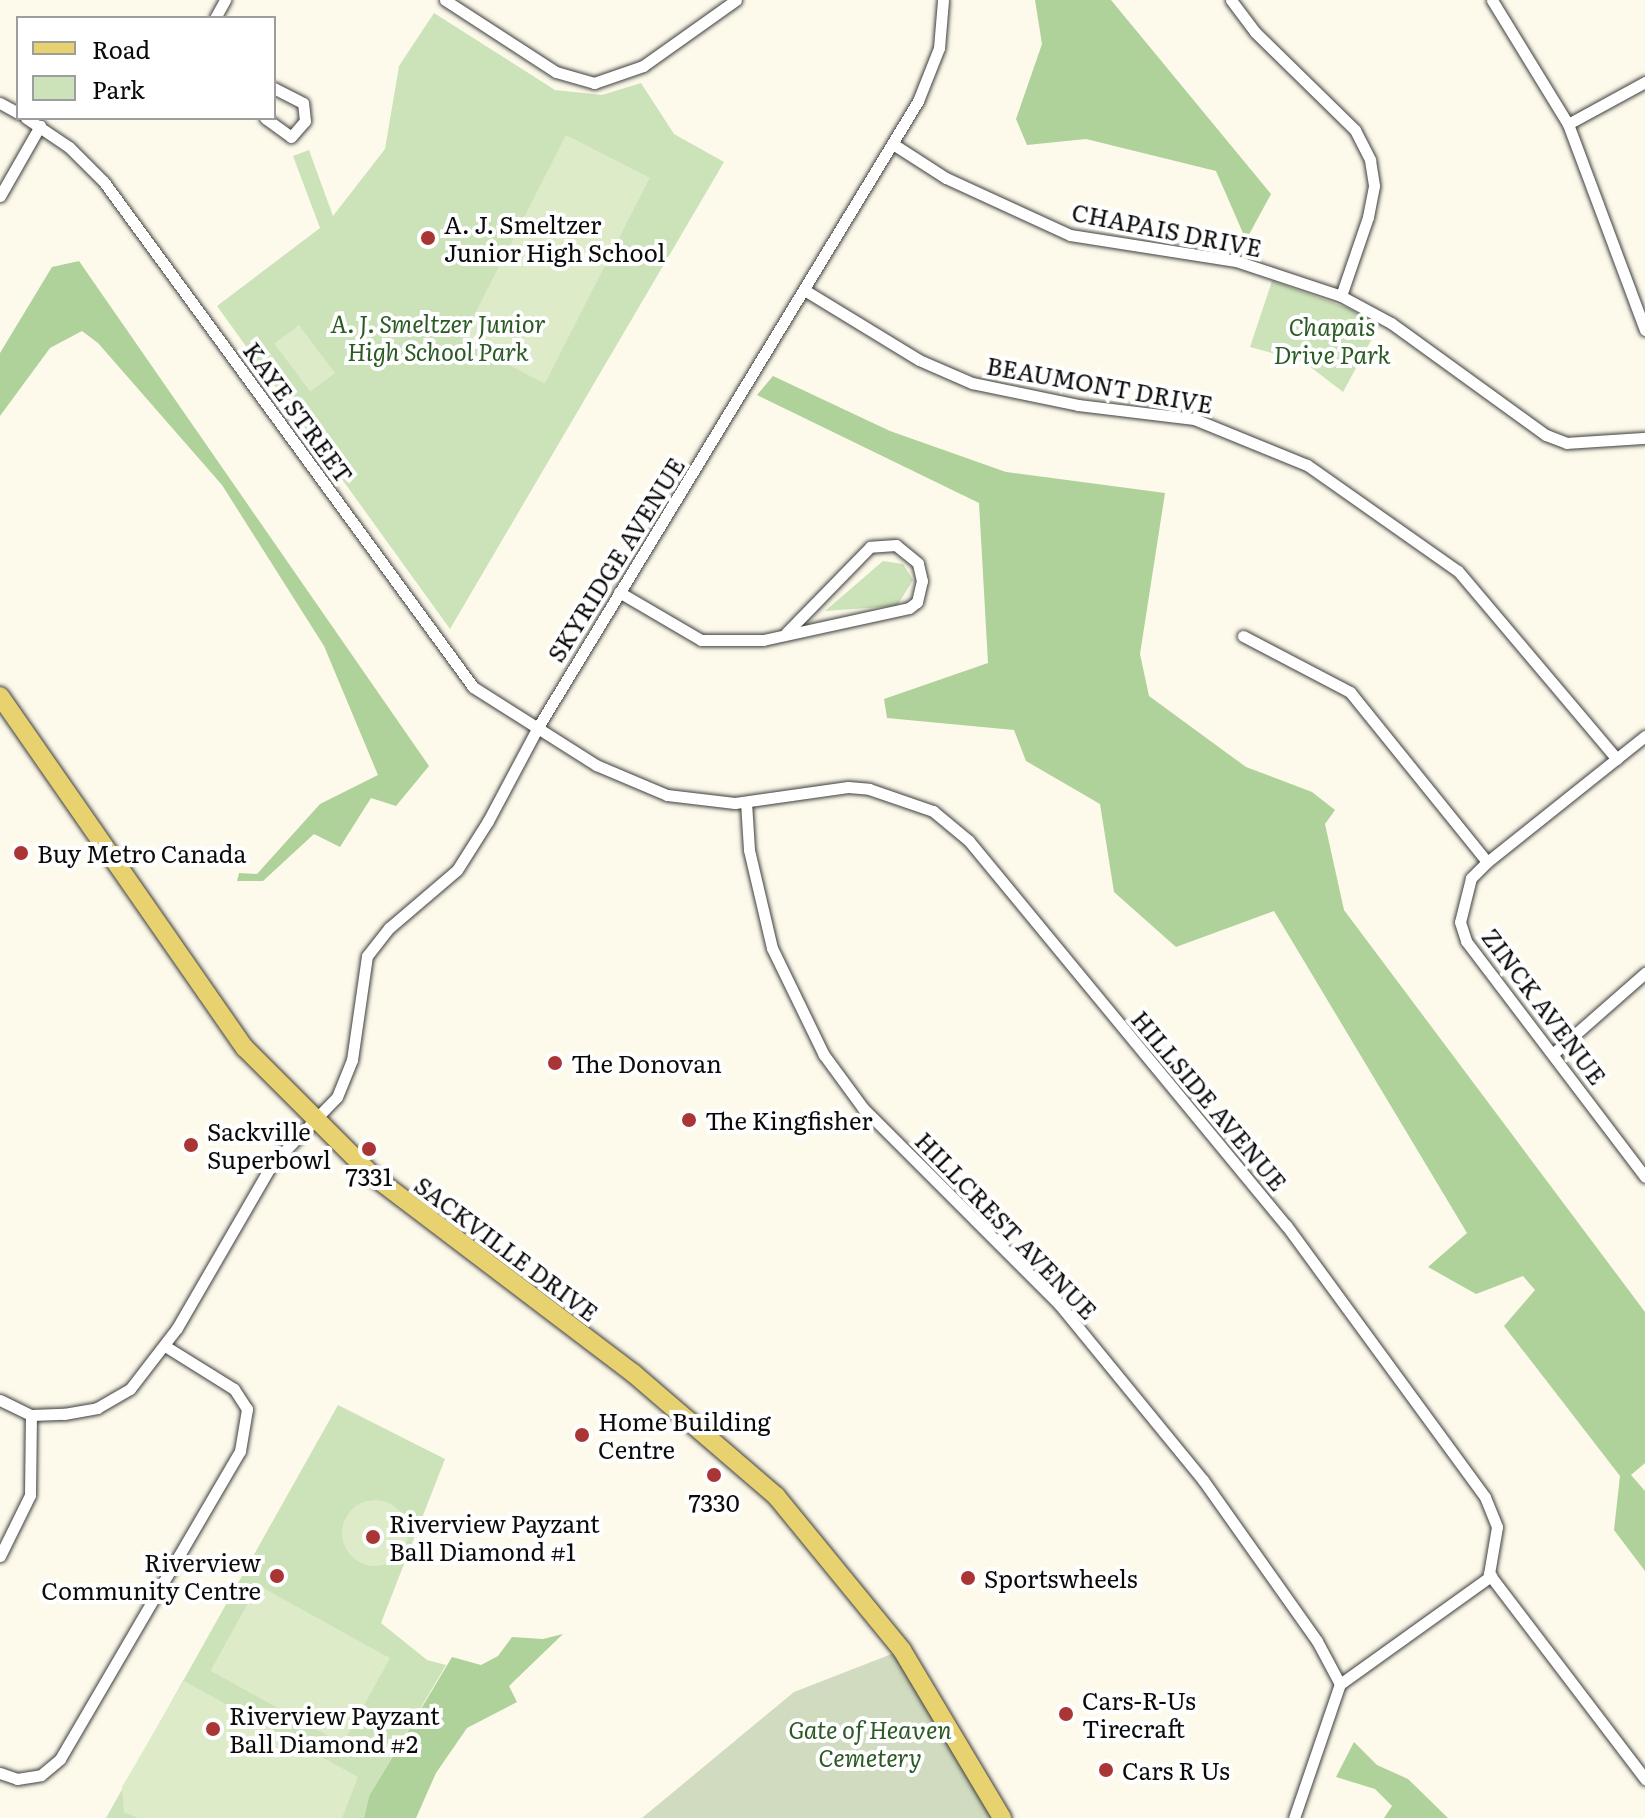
<!DOCTYPE html>
<style>
body{margin:0}
#map{position:relative;width:1645px;height:1818px;overflow:hidden;background:#fdfaeb;font-family:Literata,serif}
div>[style]{position:absolute}
.green>*{inset:0;background:#cce2b9}
.forest>*{inset:0;background:#afd19a}
.cemetery>*{inset:0;background:#d0dbbf}
.pitch>*{inset:0;background:#ddebc9;transform-origin:0 0}
.round{border-radius:50%}
.roads{filter:drop-shadow(0 0 2px #3e3e3e) drop-shadow(0 0 2px #3e3e3e)}
.street>*{height:11px;margin:-5.5px;padding:0 5.5px;transform-origin:5.5px;border-radius:5.5px;background:#fff}
.primary>*{height:18px;margin:-9px;padding:0 9px;transform-origin:9px;border-radius:9px;background:#e8d26f}
.dots>*{width:22px;height:22px;translate:-50% -50%;box-sizing:border-box;border:4px solid #fff;border-radius:50%}
span{translate:-50% -50%;white-space:nowrap;text-align:center;line-height:1.15;-webkit-text-stroke:8px #fff;paint-order:stroke}
.poi-label{font-size:24px;color:#0b0b0b}
.left{translate:0 -50%;text-align:left}
.right{translate:-100% -50%;text-align:right}
.street-label{font-size:24px;color:#0b0b0b}
.park-label{font-size:24px;color:#2b5a24;font-style:italic}
.legend{position:absolute;left:16px;top:16px;width:260px;height:104px;box-sizing:border-box;background:#fff;border:2px solid #9d9d9d;margin:0;padding:10px 14px;list-style:none;font-size:24px;color:#0b0b0b}
.legend li{display:flex;align-items:center;gap:16px;height:40px}
.legend b{width:40px;border:2px solid #9d9d9d}
</style>
<div id="map">
<div class="green">
<div style="clip-path:polygon(434px 13px,555px 90px,602px 95px,641px 83px,674px 134px,724px 162px,450px 629px,217px 306px,320px 228px,293px 156px,309px 150px,333px 216px,385px 149px,399px 66px)"></div>
<div style="clip-path:polygon(1272px 281px,1348px 308px,1379px 326px,1343px 392px,1304px 362px,1250px 347px)"></div>
<div style="clip-path:polygon(883px 561px,903px 564px,913px 580px,897px 606px,825px 611px)"></div>
<div style="clip-path:polygon(338px 1405px,445px 1459px,381px 1623px,427px 1660px,446px 1665px,369px 1796px,364px 1818px,106px 1818px)"></div>
</div>
<div class="forest">
<div style="clip-path:polygon(1035px 0,1111px 0,1271px 194px,1246px 240px,1216px 171px,1086px 139px,1027px 145px,1016px 119px,1042px 44px)"></div>
<div style="clip-path:polygon(79px 261px,429px 766px,396px 806px,371px 798px,340px 847px,314px 834px,263px 881px,237px 881px,239px 873px,257px 874px,320px 804px,378px 775px,324px 646px,222px 485px,98px 343px,82px 331px,50px 348px,0 416px,0 353px,52px 267px)"></div>
<div style="clip-path:polygon(773px 376px,890px 431px,1006px 472px,1165px 493px,1140px 654px,1149px 696px,1246px 767px,1312px 792px,1335px 810px,1325px 824px,1344px 910px,1645px 1312px,1645px 1463px,1631px 1475px,1645px 1491px,1645px 1571px,1614px 1530px,1620px 1476px,1504px 1326px,1535px 1290px,1523px 1276px,1476px 1294px,1428px 1267px,1467px 1233px,1274px 911px,1176px 947px,1114px 892px,1100px 804px,1026px 761px,1014px 730px,887px 718px,884px 699px,988px 663px,979px 503px,757px 395px)"></div>
<div style="clip-path:polygon(563px 1634px,509px 1686px,517px 1702px,467px 1728px,436px 1773px,416px 1818px,364px 1818px,369px 1796px,452px 1657px,481px 1665px,498px 1656px,512px 1637px,543px 1639px)"></div>
<div style="clip-path:polygon(1354px 1742px,1377px 1765px,1408px 1779px,1448px 1818px,1384px 1818px,1392px 1806px,1375px 1789px,1336px 1777px)"></div>
</div>
<div class="cemetery">
<div style="clip-path:polygon(902px 1650px,1002px 1818px,642px 1818px,794px 1692px)"></div>
</div>
<div class="pitch">
<div style="left:566px;top:135px;width:94px;height:231px;rotate:27deg"></div>
<div style="left:299px;top:325px;width:60px;height:31px;rotate:53deg"></div>
<div class="round" style="left:342px;top:1500px;width:66px;height:66px"></div>
<div style="left:258px;top:1585px;width:151px;height:98px;rotate:29deg"></div>
<div style="clip-path:polygon(184px 1681px,358px 1777px,342px 1818px,138px 1818px,124px 1812px,122px 1787px)"></div>
</div>
<div class="roads">
<div class="street">
<div style="left:445px;top:0;width:132px;rotate:33deg"></div>
<div style="left:556px;top:72px;width:40px;rotate:16deg"></div>
<div style="left:594px;top:83px;width:52px;rotate:-19.1deg"></div>
<div style="left:643px;top:66px;width:114px;rotate:-35.4deg"></div>
<div style="left:1231px;top:0;width:40px;rotate:53deg"></div>
<div style="left:1255px;top:32px;width:140px;rotate:44.4deg"></div>
<div style="left:1355px;top:130px;width:34px;rotate:63deg"></div>
<div style="left:1370px;top:160px;width:26px;rotate:81deg"></div>
<div style="left:1374px;top:186px;width:32px;rotate:101deg"></div>
<div style="left:1368px;top:217px;width:83px;rotate:108.9deg"></div>
<div style="left:1492px;top:0;width:145px;rotate:58.5deg"></div>
<div style="left:1568px;top:124px;width:220px;rotate:69.5deg"></div>
<div style="left:215px;top:18px;width:21px;rotate:-61deg"></div>
<div style="left:0;top:103px;width:21px;rotate:29deg"></div>
<div style="left:26px;top:118px;width:52px;rotate:34deg"></div>
<div style="left:69px;top:147px;width:49px;rotate:45deg"></div>
<div style="left:104px;top:182px;width:625px;rotate:53.84deg"></div>
<div style="left:473px;top:687px;width:146px;rotate:32.4deg"></div>
<div style="left:596px;top:765px;width:77px;rotate:22.9deg"></div>
<div style="left:667px;top:795px;width:68px;rotate:6.7deg"></div>
<div style="left:735px;top:803px;width:114px;rotate:-8.1deg"></div>
<div style="left:848px;top:787px;width:21px;rotate:5deg"></div>
<div style="left:869px;top:789px;width:68px;rotate:19deg"></div>
<div style="left:933px;top:811px;width:47px;rotate:39.8deg"></div>
<div style="left:969px;top:841px;width:498px;rotate:50.5deg"></div>
<div style="left:1286px;top:1225px;width:337px;rotate:53.8deg"></div>
<div style="left:1485px;top:1497px;width:32px;rotate:68deg"></div>
<div style="left:1497px;top:1527px;width:48px;rotate:99.7deg"></div>
<div style="left:1489px;top:1574px;width:258px;rotate:52.7deg"></div>
<div style="left:265px;top:118px;width:32px;rotate:36deg"></div>
<div style="left:291px;top:137px;width:21px;rotate:-49deg"></div>
<div style="left:305px;top:121px;width:18px;rotate:-96deg"></div>
<div style="left:303px;top:103px;width:33px;rotate:-153deg"></div>
<div style="left:1568px;top:124px;width:88px;rotate:-28.6deg"></div>
<div style="left:893px;top:144px;width:63px;rotate:32.7deg"></div>
<div style="left:946px;top:178px;width:136px;rotate:24.7deg"></div>
<div style="left:1070px;top:235px;width:168px;rotate:8.9deg"></div>
<div style="left:1236px;top:261px;width:111px;rotate:18.4deg"></div>
<div style="left:1341px;top:296px;width:57px;rotate:28.4deg"></div>
<div style="left:1391px;top:323px;width:191px;rotate:35.9deg"></div>
<div style="left:1546px;top:435px;width:22px;rotate:21deg"></div>
<div style="left:1567px;top:443px;width:78px;rotate:-3.7deg"></div>
<div style="left:0;top:196px;width:81px;rotate:-60.3deg"></div>
<div style="left:806px;top:291px;width:132px;rotate:31.4deg"></div>
<div style="left:919px;top:360px;width:58px;rotate:23.5deg"></div>
<div style="left:972px;top:383px;width:108px;rotate:11.7deg"></div>
<div style="left:1078px;top:405px;width:117px;rotate:6.9deg"></div>
<div style="left:1194px;top:419px;width:122px;rotate:22.2deg"></div>
<div style="left:1307px;top:465px;width:184px;rotate:35.1deg"></div>
<div style="left:1458px;top:571px;width:246px;rotate:49.8deg"></div>
<div style="left:619px;top:592px;width:95px;rotate:30.3deg"></div>
<div style="left:701px;top:640px;width:62px"></div>
<div style="left:763px;top:640px;width:149px;rotate:-12.4deg"></div>
<div style="left:909px;top:608px;width:10px;rotate:-37deg"></div>
<div style="left:917px;top:602px;width:22px;rotate:-77deg"></div>
<div style="left:922px;top:581px;width:18px;rotate:-103deg"></div>
<div style="left:918px;top:563px;width:28px;rotate:-141deg"></div>
<div style="left:896px;top:545px;width:26px;rotate:176deg"></div>
<div style="left:870px;top:547px;width:120px;rotate:134.3deg"></div>
<div style="left:1243px;top:636px;width:121px;rotate:27.6deg"></div>
<div style="left:1350px;top:692px;width:218px;rotate:51.1deg"></div>
<div style="left:1645px;top:736px;width:202px;rotate:141.4deg"></div>
<div style="left:1487px;top:862px;width:23px;rotate:135deg"></div>
<div style="left:1471px;top:878px;width:45px;rotate:104deg"></div>
<div style="left:1460px;top:922px;width:20px;rotate:72deg"></div>
<div style="left:1466px;top:941px;width:296px;rotate:52.8deg"></div>
<div style="left:746px;top:802px;width:48px;rotate:86.4deg"></div>
<div style="left:749px;top:850px;width:101px;rotate:76.8deg"></div>
<div style="left:772px;top:948px;width:119px;rotate:64.1deg"></div>
<div style="left:824px;top:1055px;width:66px;rotate:53.7deg"></div>
<div style="left:863px;top:1108px;width:277px;rotate:45deg"></div>
<div style="left:1059px;top:1304px;width:227px;rotate:50.7deg"></div>
<div style="left:1203px;top:1480px;width:197px;rotate:54.7deg"></div>
<div style="left:1317px;top:1641px;width:49px;rotate:61.9deg"></div>
<div style="left:1555px;top:1052px;width:120px;rotate:-41.3deg"></div>
<div style="left:0;top:1400px;width:34px;rotate:26deg"></div>
<div style="left:31px;top:1415px;width:33px;rotate:-2deg"></div>
<div style="left:64px;top:1414px;width:34px;rotate:-10deg"></div>
<div style="left:97px;top:1408px;width:38px;rotate:-30deg"></div>
<div style="left:130px;top:1389px;width:77px;rotate:-52.4deg"></div>
<div style="left:177px;top:1328px;width:190px;rotate:-59.9deg"></div>
<div style="left:272px;top:1164px;width:93px;rotate:-45.9deg"></div>
<div style="left:337px;top:1097px;width:40px;rotate:-68deg"></div>
<div style="left:352px;top:1060px;width:105px;rotate:-81.8deg"></div>
<div style="left:367px;top:956px;width:36px;rotate:-52deg"></div>
<div style="left:389px;top:928px;width:89px;rotate:-40.5deg"></div>
<div style="left:457px;top:870px;width:58px;rotate:-57.7deg"></div>
<div style="left:488px;top:821px;width:106px;rotate:-62deg"></div>
<div style="left:538px;top:727px;width:732px;rotate:-58.74deg"></div>
<div style="left:918px;top:101px;width:57px;rotate:-68.4deg"></div>
<div style="left:939px;top:48px;width:48px;rotate:-85.2deg"></div>
<div style="left:0;top:1556px;width:68px;rotate:-63.8deg"></div>
<div style="left:30px;top:1495px;width:80px;rotate:-89.3deg"></div>
<div style="left:0;top:1773px;width:18px;rotate:19deg"></div>
<div style="left:17px;top:1779px;width:24px;rotate:-9deg"></div>
<div style="left:41px;top:1775px;width:25px;rotate:-40deg"></div>
<div style="left:60px;top:1759px;width:357px;rotate:-59.7deg"></div>
<div style="left:240px;top:1451px;width:43px;rotate:-80.5deg"></div>
<div style="left:247px;top:1409px;width:24px;rotate:-123deg"></div>
<div style="left:234px;top:1389px;width:81px;rotate:-148.1deg"></div>
<div style="left:1294px;top:1818px;width:142px;rotate:-71.1deg"></div>
<div style="left:1340px;top:1684px;width:186px;rotate:-35.6deg"></div>
</div>
<div class="primary">
<div style="left:0;top:696px;width:429px;rotate:55.2deg"></div>
<div style="left:245px;top:1048px;width:180px;rotate:45deg"></div>
<div style="left:372px;top:1175px;width:328px;rotate:37.2deg"></div>
<div style="left:633px;top:1373px;width:189px;rotate:40.7deg"></div>
<div style="left:776px;top:1496px;width:199px;rotate:50.7deg"></div>
<div style="left:902px;top:1650px;width:196px;rotate:59.2deg"></div>
</div>
</div>
<div class="dots">
<div style="left:428px;top:238px;background:#a93634"></div>
<div style="left:21px;top:853px;background:#a93634"></div>
<div style="left:555px;top:1063px;background:#a93634"></div>
<div style="left:689px;top:1120px;background:#a93634"></div>
<div style="left:191px;top:1145px;background:#a93634"></div>
<div style="left:369px;top:1149px;background:#a93634"></div>
<div style="left:582px;top:1435px;background:#a93634"></div>
<div style="left:714px;top:1475px;background:#a93634"></div>
<div style="left:373px;top:1537px;background:#a93634"></div>
<div style="left:277px;top:1576px;background:#a93634"></div>
<div style="left:968px;top:1578px;background:#a93634"></div>
<div style="left:1066px;top:1714px;background:#a93634"></div>
<div style="left:213px;top:1729px;background:#a93634"></div>
<div style="left:1106px;top:1770px;background:#a93634"></div>
</div>
<div class="poi-label">
<span class="left" style="left:444px;top:238px">A. J. Smeltzer<br>Junior High School</span>
<span class="left" style="left:37px;top:853px">Buy Metro Canada</span>
<span class="left" style="left:571px;top:1063px">The Donovan</span>
<span class="left" style="left:705px;top:1120px">The Kingfisher</span>
<span class="left" style="left:207px;top:1145px">Sackville<br>Superbowl</span>
<span style="left:369px;top:1176px">7331</span>
<span class="left" style="left:598px;top:1435px">Home Building<br>Centre</span>
<span style="left:714px;top:1502px">7330</span>
<span class="left" style="left:389px;top:1537px">Riverview Payzant<br>Ball Diamond #1</span>
<span class="right" style="left:261px;top:1576px">Riverview<br>Community Centre</span>
<span class="left" style="left:984px;top:1578px">Sportswheels</span>
<span class="left" style="left:1082px;top:1714px">Cars-R-Us<br>Tirecraft</span>
<span class="left" style="left:229px;top:1729px">Riverview Payzant<br>Ball Diamond #2</span>
<span class="left" style="left:1122px;top:1770px">Cars R Us</span>
</div>
<div class="street-label">
<span style="left:1167px;top:229px;rotate:11deg">CHAPAIS DRIVE</span>
<span style="left:1100px;top:384px;rotate:10deg">BEAUMONT DRIVE</span>
<span style="left:299px;top:412px;rotate:54deg">KAYE STREET</span>
<span style="left:615px;top:559px;rotate:-58deg">SKYRIDGE AVENUE</span>
<span style="left:1545px;top:1006px;rotate:53deg">ZINCK AVENUE</span>
<span style="left:1210px;top:1100px;rotate:50deg">HILLSIDE AVENUE</span>
<span style="left:1007px;top:1225px;rotate:46deg">HILLCREST AVENUE</span>
<span style="left:507px;top:1248px;rotate:37deg">SACKVILLE DRIVE</span>
</div>
<div class="park-label">
<span style="left:438px;top:337px">A. J. Smeltzer Junior<br>High School Park</span>
<span style="left:1332px;top:340px">Chapais<br>Drive Park</span>
<span style="left:870px;top:1743px">Gate of Heaven<br>Cemetery</span>
</div>
<ul class="legend">
<li><b style="height:10px;background:#e8d26f"></b>Road</li>
<li><b style="height:22px;background:#cce2b9"></b>Park</li>
</ul>
</div>
